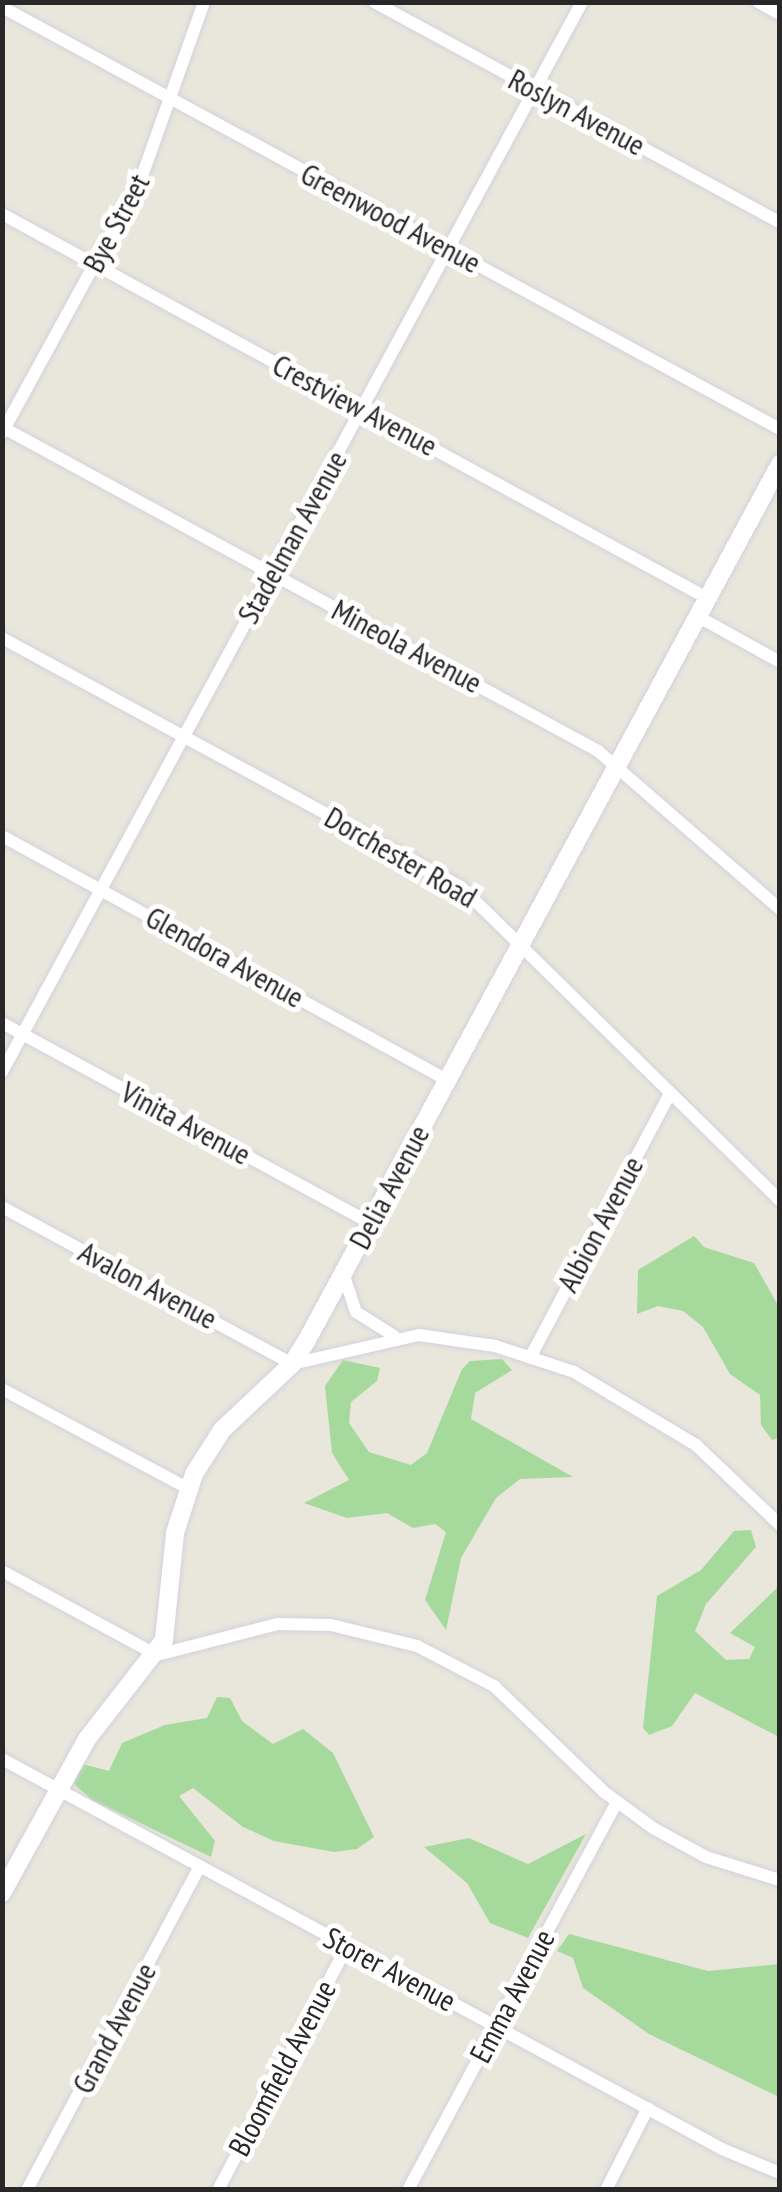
<!DOCTYPE html>
<style>
body{margin:0}
#map{position:relative;width:782px;height:2192px;overflow:hidden;background:#e9e6db;font-family:"PT Sans Narrow",sans-serif}
div>[style]{position:absolute}
.green>*{inset:0;background:#a6da9d}
.roads{filter:drop-shadow(0 0 2px #d1d1df) drop-shadow(0 0 2px #d1d1df)}
.street>*{height:12px;margin:-6px;padding:0 6px;transform-origin:6px;border-radius:6px;background:#fff}
.secondary>*{height:18px;margin:-9px;padding:0 9px;transform-origin:9px;border-radius:9px;background:#fff}
span{translate:-50% -50%;white-space:nowrap;text-align:center;line-height:1.15;-webkit-text-stroke:10px #fff;paint-order:stroke}
.street-label{font-size:30px;color:#282828}
.frame{position:absolute;inset:0;border:5px solid #282828;pointer-events:none}
</style>
<div id="map">
<div class="green">
<div style="clip-path:polygon(694px 1236px,704px 1247px,754px 1263px,779px 1307px,779px 1438px,772px 1440px,761px 1425px,760px 1395px,730px 1374px,703px 1327px,683px 1311px,658px 1306px,637px 1314px,638px 1270px)"></div>
<div style="clip-path:polygon(502px 1359px,512px 1370px,475px 1393px,471px 1419px,573px 1477px,520px 1479px,496px 1498px,461px 1558px,446px 1630px,425px 1600px,446px 1532px,435px 1524px,413px 1528px,387px 1513px,347px 1518px,304px 1503px,349px 1480px,332px 1453px,325px 1386px,343px 1360px,380px 1368px,377px 1381px,351px 1402px,349px 1423px,369px 1452px,411px 1465px,427px 1453px,462px 1369px,470px 1361px)"></div>
<div style="clip-path:polygon(751px 1530px,756px 1547px,706px 1604px,695px 1631px,726px 1660px,749px 1659px,755px 1647px,730px 1633px,779px 1586px,779px 1737px,695px 1693px,672px 1726px,649px 1735px,643px 1728px,657px 1596px,701px 1570px,734px 1531px)"></div>
<div style="clip-path:polygon(217px 1697px,230px 1698px,242px 1721px,273px 1744px,303px 1729px,333px 1753px,374px 1837px,357px 1849px,334px 1852px,274px 1841px,243px 1827px,193px 1788px,179px 1796px,215px 1841px,211px 1857px,92px 1800px,74px 1784px,79px 1763px,109px 1771px,122px 1743px,165px 1725px,207px 1718px)"></div>
<div style="clip-path:polygon(586px 1834px,528px 1938px,490px 1923px,467px 1883px,424px 1847px,469px 1838px,528px 1864px)"></div>
<div style="clip-path:polygon(569px 1934px,708px 1971px,779px 1964px,779px 2097px,649px 2034px,583px 1988px,573px 1958px,557px 1951px)"></div>
</div>
<div class="roads">
<div class="street">
<div style="left:374px;top:2px;width:462px;rotate:28.5deg"></div>
<div style="left:758px;top:2px;width:25px;rotate:29deg"></div>
<div style="left:2px;top:7px;width:885px;rotate:28.48deg"></div>
<div style="left:2px;top:214px;width:803px;rotate:28.58deg"></div>
<div style="left:2px;top:427px;width:678px;rotate:28.53deg"></div>
<div style="left:598px;top:751px;width:241px;rotate:41deg"></div>
<div style="left:2px;top:433px;width:290px;rotate:-61.3deg"></div>
<div style="left:141px;top:179px;width:188px;rotate:-70.4deg"></div>
<div style="left:697px;top:616px;width:95px;rotate:29deg"></div>
<div style="left:2px;top:638px;width:522px;rotate:28.48deg"></div>
<div style="left:461px;top:887px;width:448px;rotate:44.5deg"></div>
<div style="left:2px;top:836px;width:508px;rotate:28.74deg"></div>
<div style="left:2px;top:1023px;width:419px;rotate:28.5deg"></div>
<div style="left:2px;top:1072px;width:1217px;rotate:-61.54deg"></div>
<div style="left:2px;top:1207px;width:330px;rotate:28.4deg"></div>
<div style="left:292px;top:1364px;width:130px;rotate:-12.9deg"></div>
<div style="left:419px;top:1335px;width:77px;rotate:8.2deg"></div>
<div style="left:495px;top:1346px;width:83px;rotate:18.2deg"></div>
<div style="left:574px;top:1372px;width:142px;rotate:30.9deg"></div>
<div style="left:696px;top:1445px;width:116px;rotate:43.6deg"></div>
<div style="left:343px;top:1273px;width:41px;rotate:71.6deg"></div>
<div style="left:356px;top:1312px;width:45px;rotate:32.3deg"></div>
<div style="left:531px;top:1356px;width:297px;rotate:-62.1deg"></div>
<div style="left:2px;top:1389px;width:212px;rotate:28.1deg"></div>
<div style="left:2px;top:1571px;width:176px;rotate:28.5deg"></div>
<div style="left:157px;top:1655px;width:125px;rotate:-14.4deg"></div>
<div style="left:278px;top:1624px;width:53px;rotate:1.1deg"></div>
<div style="left:331px;top:1625px;width:89px;rotate:13.7deg"></div>
<div style="left:417px;top:1646px;width:87px;rotate:27.5deg"></div>
<div style="left:494px;top:1686px;width:153px;rotate:43.9deg"></div>
<div style="left:604px;top:1792px;width:61px;rotate:36.3deg"></div>
<div style="left:653px;top:1828px;width:60px;rotate:28.7deg"></div>
<div style="left:706px;top:1857px;width:77px;rotate:17.3deg"></div>
<div style="left:2px;top:1759px;width:819px;rotate:28.44deg"></div>
<div style="left:722px;top:2149px;width:63px;rotate:22.5deg"></div>
<div style="left:27px;top:2190px;width:367px;rotate:-61.9deg"></div>
<div style="left:218px;top:2190px;width:276px;rotate:-62.1deg"></div>
<div style="left:408px;top:2190px;width:439px;rotate:-61.7deg"></div>
<div style="left:606px;top:2190px;width:92px;rotate:-62.9deg"></div>
</div>
<div class="secondary">
<div style="left:2px;top:1893px;width:176px;rotate:-61.1deg"></div>
<div style="left:87px;top:1739px;width:125px;rotate:-52.1deg"></div>
<div style="left:164px;top:1640px;width:108px;rotate:-84.1deg"></div>
<div style="left:175px;top:1533px;width:62px;rotate:-72.1deg"></div>
<div style="left:194px;top:1474px;width:52px;rotate:-57.5deg"></div>
<div style="left:222px;top:1430px;width:96px;rotate:-43.3deg"></div>
<div style="left:292px;top:1364px;width:28px;rotate:-58deg"></div>
<div style="left:307px;top:1340px;width:996px;rotate:-61.63deg"></div>
</div>
</div>
<div class="street-label">
<span style="left:577px;top:112px;rotate:28deg">Roslyn Avenue</span>
<span style="left:391px;top:218px;rotate:28deg">Greenwood Avenue</span>
<span style="left:116px;top:223px;rotate:-62deg">Bye Street</span>
<span style="left:355px;top:405px;rotate:28deg">Crestview Avenue</span>
<span style="left:292px;top:537px;rotate:-61deg">Stadelman Avenue</span>
<span style="left:407px;top:646px;rotate:28deg">Mineola Avenue</span>
<span style="left:401px;top:857px;rotate:30deg">Dorchester Road</span>
<span style="left:225px;top:957px;rotate:29deg">Glendora Avenue</span>
<span style="left:186px;top:1123px;rotate:28deg">Vinita Avenue</span>
<span style="left:389px;top:1187px;rotate:-62deg">Delia Avenue</span>
<span style="left:600px;top:1224px;rotate:-62deg">Albion Avenue</span>
<span style="left:148px;top:1285px;rotate:28deg">Avalon Avenue</span>
<span style="left:390px;top:1969px;rotate:28deg">Storer Avenue</span>
<span style="left:512px;top:1996px;rotate:-62deg">Emma Avenue</span>
<span style="left:114px;top:2028px;rotate:-62deg">Grand Avenue</span>
<span style="left:282px;top:2068px;rotate:-62deg">Bloomfield Avenue</span>
</div>
<div class="frame"></div>
</div>
